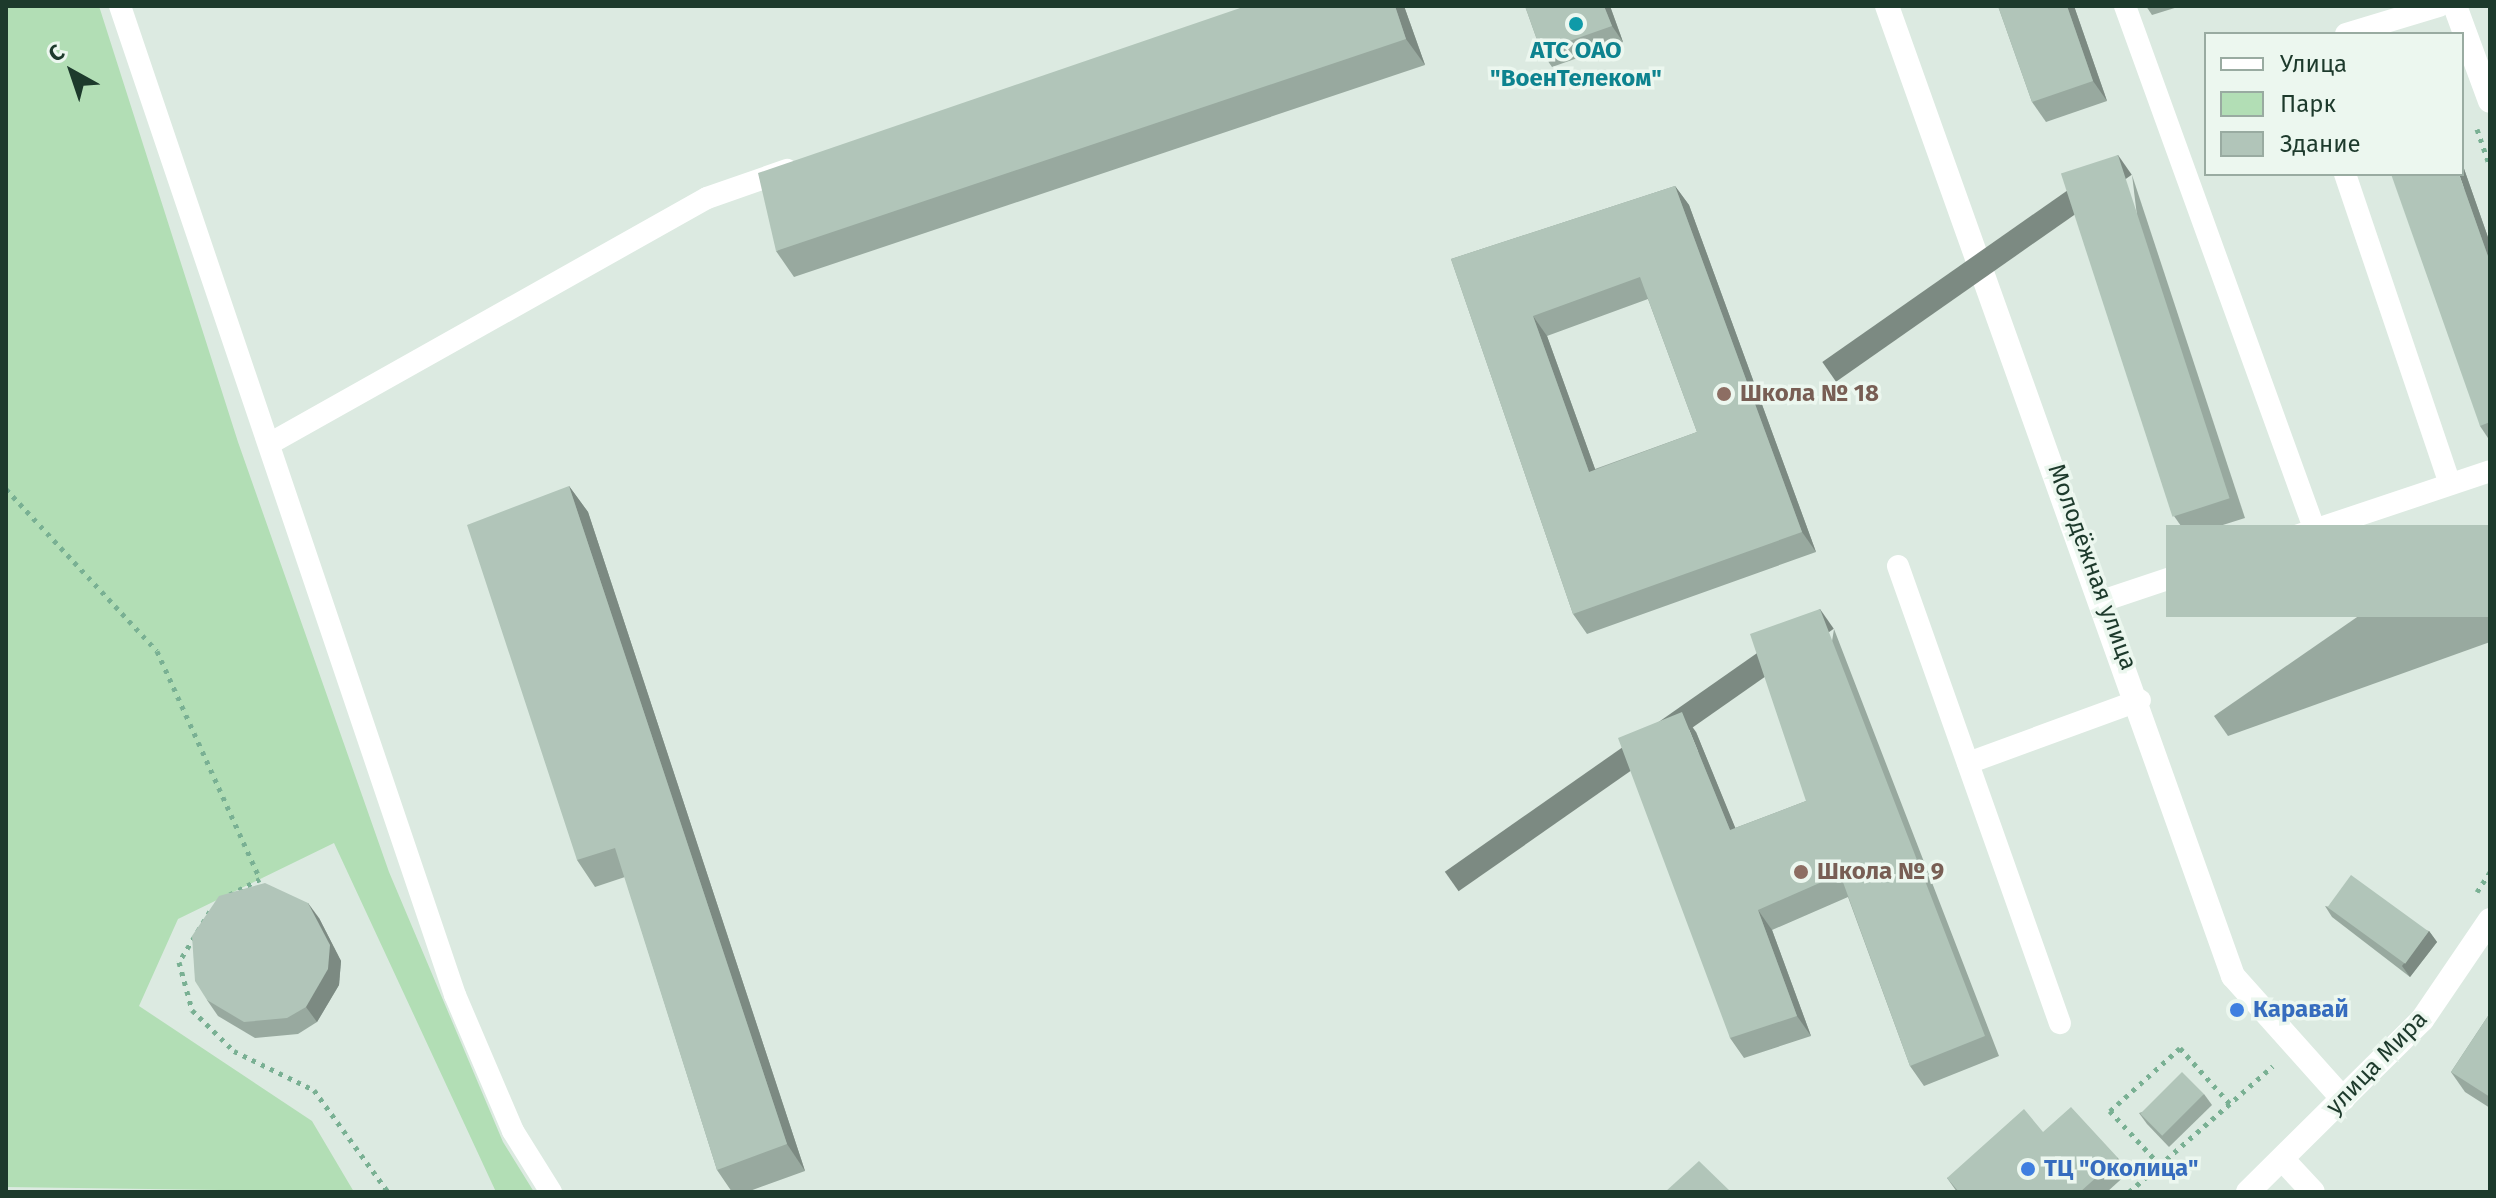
<!DOCTYPE html>
<meta charset="utf-8">
<style>
body{margin:0}
#map{position:relative;width:2496px;height:1198px;overflow:hidden;background:#dceae1;font-family:"Fira Sans",sans-serif}
div>[style]{position:absolute}
.green>*{inset:0;background:#b2deb5}
.path>*{height:5px;margin-top:-2.5px;transform-origin:0;background:repeating-linear-gradient(90deg,#79b093 0 4px,transparent 0 10px)}
.service>*{height:22px;margin:-11px;padding:0 11px;transform-origin:11px;border-radius:11px;background:#fff}
.minor>*{height:24px;margin:-12px;padding:0 12px;transform-origin:12px;border-radius:12px;background:#fff}
.tertiary>*{height:24px;margin:-12px;padding:0 12px;transform-origin:12px;border-radius:12px;background:#fff}
.wall>*{inset:0;background:#98a99f}
.shaded-wall>*{inset:0;background:#7c8a82;transform-origin:0 0}
.building>*{inset:0;background:#b1c5b9;transform-origin:0 0}
.dots>*{width:22px;height:22px;translate:-50% -50%;box-sizing:border-box;border:4px solid #ecf7ef;border-radius:50%}
span{translate:-50% -50%;white-space:nowrap;text-align:center;line-height:1.15;-webkit-text-stroke:7px #ecf7ef;paint-order:stroke}
.culture-label{font-size:24px;color:#0d838f;font-weight:700}
.education-label{font-size:24px;color:#785e54;font-weight:700}
.left{translate:0 -50%;text-align:left}
.street-label{font-size:24px;color:#1d3a2c}
.shop-label{font-size:24px;color:#366cbe;font-weight:700}
.frame{position:absolute;inset:0;border:8px solid #1d3a2c;pointer-events:none}
.legend{position:absolute;left:2204px;top:32px;width:260px;height:144px;box-sizing:border-box;background:#ecf7ef;border:2px solid #99aba1;margin:0;padding:10px 14px;list-style:none;font-size:24px;color:#1d3a2c}
.legend li{display:flex;align-items:center;gap:16px;height:40px}
.legend b{width:40px;border:2px solid #99aba1}
.north{position:absolute;left:32px;top:32px;width:80px;height:80px;-webkit-text-stroke:6px #ecf7ef;paint-order:stroke;rotate:320deg;font-size:22px;font-weight:700;line-height:32px;text-align:center;color:#1d3a2c}
.north::after{content:'';display:block;margin:auto;width:28px;height:36px;background:#1d3a2c;clip-path:polygon(50% 0,100% 100%,50% 72%,0 100%)}
</style>
<div id="map">
<div class="green">
<div style="clip-path:polygon(6px 6px,99px 6px,238px 442px,389px 872px,503px 1142px,534px 1192px,496px 1192px,334px 843px,178px 919px,139px 1006px,312px 1121px,354px 1192px,6px 1187px)"></div>
</div>
<div class="path">
<div style="left:2477px;top:129px;width:39px;rotate:71deg"></div>
<div style="left:6px;top:489px;width:221px;rotate:47deg"></div>
<div style="left:157px;top:651px;width:250px;rotate:65.7deg"></div>
<div style="left:260px;top:879px;width:35px;rotate:153deg"></div>
<div style="left:2477px;top:892px;width:24px;rotate:-57deg"></div>
<div style="left:210px;top:911px;width:60px;rotate:121.3deg"></div>
<div style="left:179px;top:962px;width:50px;rotate:74.8deg"></div>
<div style="left:192px;top:1010px;width:59px;rotate:44.3deg"></div>
<div style="left:234px;top:1051px;width:89px;rotate:26deg"></div>
<div style="left:314px;top:1090px;width:126px;rotate:54deg"></div>
<div style="left:2160px;top:1165px;width:74px;rotate:-132.8deg"></div>
<div style="left:2110px;top:1111px;width:94px;rotate:-42deg"></div>
<div style="left:2180px;top:1048px;width:75px;rotate:48.2deg"></div>
<div style="left:2129px;top:1192px;width:191px;rotate:-41.2deg"></div>
</div>
<div class="service">
<div style="left:120px;top:6px;width:1044px;rotate:71.29deg"></div>
<div style="left:455px;top:995px;width:148px;rotate:66.9deg"></div>
<div style="left:513px;top:1131px;width:72px;rotate:58.1deg"></div>
<div style="left:2125px;top:6px;width:555px;rotate:70.1deg"></div>
<div style="left:2346px;top:34px;width:97px;rotate:-16.8deg"></div>
<div style="left:2345px;top:174px;width:325px;rotate:71.3deg"></div>
<div style="left:269px;top:444px;width:502px;rotate:-29.32deg"></div>
<div style="left:707px;top:198px;width:85px;rotate:-19.3deg"></div>
<div style="left:1898px;top:566px;width:485px;rotate:70.5deg"></div>
<div style="left:2105px;top:600px;width:406px;rotate:-18.5deg"></div>
<div style="left:1968px;top:763px;width:183px;rotate:-20.1deg"></div>
</div>
<div class="minor">
<div style="left:1887px;top:6px;width:1030px;rotate:70.37deg"></div>
<div style="left:2233px;top:976px;width:165px;rotate:48.2deg"></div>
<div style="left:2455px;top:6px;width:101px;rotate:69.8deg"></div>
</div>
<div class="tertiary">
<div style="left:2284px;top:1161px;width:42px;rotate:46.9deg"></div>
<div style="left:2248px;top:1192px;width:245px;rotate:-44.7deg"></div>
<div style="left:2422px;top:1020px;width:121px;rotate:-55.8deg"></div>
</div>
<div class="wall">
<div style="clip-path:polygon(1246px 6px,1404px 6px,1425px 65px,794px 277px,776px 251px)"></div>
<div style="clip-path:polygon(1525px 6px,1610px 6px,1623px 42px,1552px 67px,1541px 51px)"></div>
<div style="clip-path:polygon(1998px 6px,2074px 6px,2107px 101px,2046px 122px,2032px 102px)"></div>
<div style="clip-path:polygon(2146px 6px,2181px 6px,2152px 15px)"></div>
<div style="clip-path:polygon(2462px 163px,2490px 243px,2490px 441px,2480px 426px)"></div>
<div style="clip-path:polygon(2132px 175px,2245px 518px,2188px 536px,2174px 516px)"></div>
<div style="clip-path:polygon(evenodd,1675px 186px,1689px 205px,1816px 552px,1587px 634px,1573px 614px,1451px 259px,1675px 186px,1648px 299px,1697px 432px,1595px 469px,1547px 336px,1648px 299px)"></div>
<div style="clip-path:polygon(569px 486px,588px 512px,805px 1171px,747px 1192px,732px 1192px,717px 1170px,625px 877px,595px 887px,577px 860px)"></div>
<div style="clip-path:polygon(2490px 525px,2490px 642px,2228px 736px,2214px 716px)"></div>
<div style="clip-path:polygon(1834px 629px,1999px 1056px,1924px 1086px,1910px 1066px,1848px 897px,1772px 930px,1811px 1036px,1744px 1058px,1730px 1038px,1696px 732px,1735px 828px,1806px 801px)"></div>
<div style="clip-path:polygon(2325px 906px,2429px 931px,2437px 942px,2410px 977px,2332px 917px)"></div>
<div style="clip-path:polygon(319px 918px,341px 961px,339px 985px,317px 1022px,298px 1034px,255px 1038px,218px 1016px,207px 1000px)"></div>
<div style="clip-path:polygon(2490px 1013px,2490px 1108px,2465px 1092px,2451px 1072px)"></div>
<div style="clip-path:polygon(2204px 1094px,2212px 1105px,2169px 1147px,2147px 1124px,2139px 1113px)"></div>
<div style="clip-path:polygon(2043px 1132px,2118px 1158px,2128px 1173px,2107px 1192px,1957px 1192px,1947px 1178px)"></div>
</div>
<div class="shaded-wall">
<div style="clip-path:polygon(1395px 6px,1404px 6px,1425px 65px,1406px 39px)"></div>
<div style="clip-path:polygon(1604px 6px,1610px 6px,1623px 42px,1612px 26px)"></div>
<div style="clip-path:polygon(2067px 6px,2074px 6px,2107px 101px,2093px 81px)"></div>
<div style="left:2118px;top:155px;width:24px;height:361px;rotate:55deg"></div>
<div style="clip-path:polygon(2462px 163px,2490px 243px,2490px 262px,2459px 174px,2462px 174px)"></div>
<div style="clip-path:polygon(1675px 186px,1689px 205px,1816px 552px,1802px 532px)"></div>
<div style="clip-path:polygon(1533px 316px,1547px 336px,1603px 491px,1589px 472px)"></div>
<div style="clip-path:polygon(569px 486px,588px 512px,805px 1171px,787px 1144px)"></div>
<div style="left:1820px;top:609px;width:24px;height:458px;rotate:55deg"></div>
<div style="clip-path:polygon(1682px 712px,1696px 732px,1744px 849px,1730px 830px)"></div>
<div style="clip-path:polygon(308px 903px,319px 918px,341px 961px,339px 985px,317px 1022px,306px 1007px)"></div>
<div style="clip-path:polygon(1758px 910px,1772px 930px,1811px 1036px,1797px 1016px)"></div>
<div style="clip-path:polygon(2429px 931px,2437px 942px,2410px 977px,2402px 966px)"></div>
</div>
<div class="building">
<div style="clip-path:polygon(1246px 6px,1395px 6px,1406px 39px,776px 251px,758px 173px)"></div>
<div style="clip-path:polygon(1525px 6px,1604px 6px,1612px 26px,1541px 51px)"></div>
<div style="clip-path:polygon(1998px 6px,2067px 6px,2093px 81px,2032px 102px)"></div>
<div style="left:2118px;top:155px;width:361px;height:60px;rotate:72deg"></div>
<div style="clip-path:polygon(2391px 174px,2459px 174px,2490px 262px,2490px 422px,2480px 426px)"></div>
<div style="clip-path:polygon(evenodd,1675px 186px,1802px 532px,1573px 614px,1451px 259px,1675px 186px,1640px 277px,1697px 432px,1589px 472px,1533px 316px,1640px 277px)"></div>
<div style="clip-path:polygon(569px 486px,787px 1144px,717px 1170px,615px 848px,577px 860px,467px 525px)"></div>
<div style="left:2490px;top:525px;width:92px;height:324px;rotate:90deg"></div>
<div style="clip-path:polygon(1820px 609px,1985px 1036px,1910px 1066px,1840px 874px,1758px 910px,1797px 1016px,1730px 1038px,1618px 738px,1682px 712px,1730px 830px,1806px 801px,1750px 634px)"></div>
<div style="left:2351px;top:875px;width:96px;height:40px;rotate:36deg"></div>
<div style="clip-path:polygon(265px 883px,308px 903px,330px 945px,328px 969px,306px 1007px,287px 1018px,244px 1022px,207px 1000px,195px 981px,192px 936px,219px 896px)"></div>
<div style="clip-path:polygon(2490px 1013px,2490px 1097px,2451px 1072px)"></div>
<div style="left:2182px;top:1072px;width:31px;height:59px;rotate:45deg"></div>
<div style="clip-path:polygon(2071px 1107px,2118px 1158px,2080px 1192px,1959px 1192px,1947px 1178px,2024px 1109px,2043px 1132px)"></div>
<div style="clip-path:polygon(1699px 1161px,1731px 1192px,1665px 1192px)"></div>
</div>
<div class="dots">
<div style="left:1576px;top:24px;background:#0f9aa8"></div>
<div style="left:1724px;top:394px;background:#8d6e63"></div>
<div style="left:1801px;top:872px;background:#8d6e63"></div>
<div style="left:2237px;top:1010px;background:#3f7fe0"></div>
<div style="left:2028px;top:1169px;background:#3f7fe0"></div>
</div>
<div class="culture-label">
<span style="left:1576px;top:65px">АТС ОАО<br>"ВоенТелеком"</span>
</div>
<div class="education-label">
<span class="left" style="left:1740px;top:394px">Школа № 18</span>
<span class="left" style="left:1817px;top:872px">Школа № 9</span>
</div>
<div class="street-label">
<span style="left:2092px;top:567px;rotate:70deg">Молодёжная улица</span>
<span style="left:2377px;top:1063px;rotate:-46deg">улица Мира</span>
</div>
<div class="shop-label">
<span class="left" style="left:2253px;top:1010px">Каравай</span>
<span class="left" style="left:2044px;top:1169px">ТЦ "Околица"</span>
</div>
<div class="frame"></div>
<ul class="legend">
<li><b style="height:10px;background:#fff"></b>Улица</li>
<li><b style="height:22px;background:#b2deb5"></b>Парк</li>
<li><b style="height:22px;background:#b1c5b9"></b>Здание</li>
</ul>
<div class="north">С</div>
</div>
